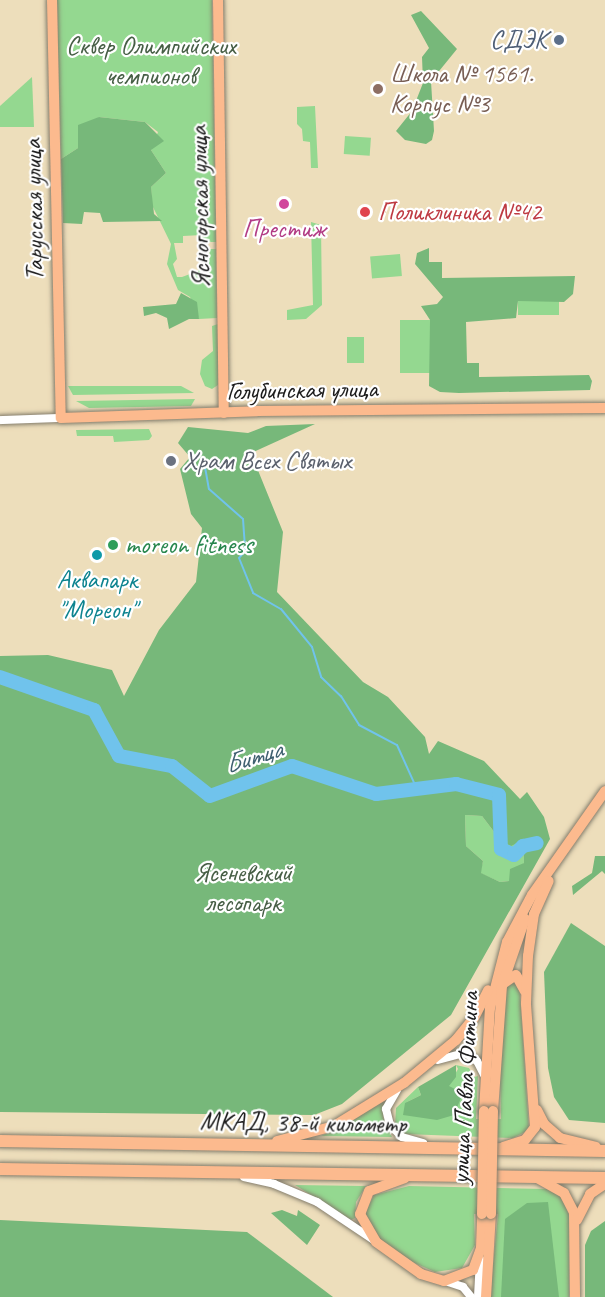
<!DOCTYPE html>
<meta charset="utf-8">
<style>
body{margin:0}
#map{position:relative;width:605px;height:1297px;overflow:hidden;background:#eddebb;font-family:Caveat,sans-serif}
div>[style]{position:absolute}
.green>*{inset:0;background:#94d890;transform-origin:0 0}
.forest>*{inset:0;background:#77b87a}
.stream>*{height:2px;margin:-1px;padding:0 1px;transform-origin:1px;border-radius:1px;background:#70c3ec}
.river>*{height:14px;margin:-7px;padding:0 7px;transform-origin:7px;border-radius:7px;background:#70c3ec}
.roads{filter:drop-shadow(0 0 2px #847d6c) drop-shadow(0 0 2px #847d6c)}
.minor>*{height:8px;margin:-4px;padding:0 4px;transform-origin:4px;border-radius:4px;background:#fff}
.major>*{height:10px;margin:-5px;padding:0 5px;transform-origin:5px;border-radius:5px;background:#fcba8e}
.highway>*{height:12px;margin:-6px;padding:0 6px;transform-origin:6px;border-radius:6px;background:#fcba8e}
.bridges{filter:drop-shadow(0 0 2px #847d6c) drop-shadow(0 0 2px #847d6c)}
.major-bridge>*{height:10px;margin:-5px;padding:0 5px;transform-origin:5px;border-radius:5px;background:#fcba8e}
.dots>*{width:16px;height:16px;translate:-50% -50%;box-sizing:border-box;border:3px solid #fff;border-radius:50%}
span{translate:-50% -50%;white-space:nowrap;text-align:center;line-height:1.15;-webkit-text-stroke:4.5px #fff;paint-order:stroke}
.service-label{font-size:26px;color:#4e5e75}
.right{translate:-100% -50%;text-align:right}
.park-label{font-size:26px;color:#465e45}
.education-label{font-size:26px;color:#785e54}
.left{translate:0 -50%;text-align:left}
.street-label{font-size:26px;color:#1c1c1c}
.health-label{font-size:26px;color:#be3a42}
.hotel-label{font-size:26px;color:#b23c85}
.worship-label{font-size:26px;color:#5b616d}
.leisure-label{font-size:26px;color:#27864d}
.culture-label{font-size:26px;color:#0d838f}
.water-label{font-size:27px;color:#3e5f6f;font-style:italic}
</style>
<div id="map">
<div class="green">
<div style="clip-path:polygon(57px 0,212px 0,216px 242px,203px 242px,202px 235px,183px 236px,183px 243px,174px 243px,177px 259px,173px 264px,177px 277px,182px 277px,198px 271px,203px 261px,208px 261px,210px 249px,216px 249px,217px 318px,199px 319px,190px 297px,178px 290px,167px 264px,171px 244px,152px 205px,151px 187px,166px 173px,151px 150px,158px 132px,145px 122px,99px 117px,78px 148px,61px 159px)"></div>
<div style="clip-path:polygon(32px 77px,34px 127px,0 127px,0 106px)"></div>
<div style="clip-path:polygon(315px 106px,318px 168px,311px 168px,310px 142px,303px 141px,302px 129px,297px 124px,297px 107px)"></div>
<div style="left:345px;top:136px;width:26px;height:18px;rotate:4deg"></div>
<div style="clip-path:polygon(311px 222px,321px 225px,322px 305px,306px 319px,287px 320px,287px 310px,313px 305px)"></div>
<div style="left:400px;top:254px;width:22px;height:30px;rotate:85deg"></div>
<div style="left:559px;top:299px;width:16px;height:41px;rotate:90deg"></div>
<div style="left:400px;top:320px;width:30px;height:53px"></div>
<div style="clip-path:polygon(218px 324px,218px 385px,212px 389px,205px 386px,200px 374px,202px 360px,213px 351px,212px 326px)"></div>
<div style="left:347px;top:337px;width:17px;height:26px"></div>
<div style="clip-path:polygon(68px 386px,181px 386px,194px 393px,73px 395px)"></div>
<div style="clip-path:polygon(195px 399px,191px 406px,89px 408px,76px 401px)"></div>
<div style="clip-path:polygon(149px 429px,152px 436px,149px 440px,114px 442px,113px 436px,77px 436px,76px 430px)"></div>
<div style="clip-path:polygon(465px 815px,482px 816px,501px 841px,523px 839px,524px 863px,509px 881px,500px 882px,480px 873px,483px 861px,466px 846px)"></div>
<div style="clip-path:polygon(511px 980px,519px 987px,520px 995px,529px 1130px,513px 1138px,405px 1134px,395px 1124px,396px 1108px,418px 1087px,421px 1095px,405px 1103px,448px 1086px,458px 1069px,456px 1065px,469px 1068px,474px 1077px,478px 1076px,476px 1119px,501px 1119px,500px 1076px,506px 989px)"></div>
<div style="clip-path:polygon(385px 1098px,383px 1117px,392px 1137px,321px 1136px,345px 1125px)"></div>
<div style="clip-path:polygon(295px 1185px,366px 1186px,356px 1202px,355px 1218px,351px 1220px)"></div>
<div style="clip-path:polygon(409px 1186px,548px 1189px,562px 1197px,569px 1215px,569px 1297px,490px 1297px,498px 1214px,474px 1214px,475px 1245px,462px 1268px,435px 1272px,410px 1261px,379px 1238px,365px 1213px,374px 1195px)"></div>
</div>
<div class="forest">
<div style="clip-path:polygon(421px 11px,457px 49px,431px 81px,434px 131px,432px 140px,426px 144px,405px 140px,396px 131px,412px 111px,423px 83px,422px 57px,429px 48px,411px 15px)"></div>
<div style="clip-path:polygon(99px 117px,145px 122px,164px 141px,151px 150px,166px 173px,151px 187px,154px 214px,162px 221px,103px 222px,100px 213px,84px 212px,82px 224px,63px 223px,61px 159px,78px 148px,78px 125px)"></div>
<div style="clip-path:polygon(429px 248px,429px 262px,442px 262px,442px 278px,575px 276px,573px 294px,564px 302px,518px 301px,516px 318px,466px 322px,467px 363px,479px 363px,479px 377px,589px 375px,592px 381px,590px 390px,459px 393px,440px 392px,429px 386px,430px 320px,421px 306px,437px 304px,443px 297px,415px 264px,417px 253px)"></div>
<div style="clip-path:polygon(181px 293px,197px 302px,199px 319px,189px 319px,169px 329px,167px 318px,156px 313px,144px 316px,143px 307px,176px 304px)"></div>
<div style="clip-path:polygon(evenodd,315px 424px,251px 453px,283px 532px,277px 592px,363px 682px,388px 697px,425px 737px,429px 754px,438px 741px,484px 761px,520px 799px,527px 792px,544px 817px,550px 839px,451px 1015px,342px 1104px,314px 1115px,0 1112px,0 656px,48px 655px,112px 670px,124px 696px,159px 630px,196px 582px,202px 528px,191px 514px,180px 469px,190px 457px,178px 443px,188px 427px,248px 433px,266px 426px,315px 424px,465px 815px,482px 816px,501px 841px,511px 846px,523px 840px,524px 863px,510px 869px,509px 881px,500px 882px,481px 873px,483px 861px,466px 846px,465px 815px)"></div>
<div style="clip-path:polygon(595px 856px,605px 856px,605px 874px,602px 871px,573px 895px,572px 886px,592px 873px)"></div>
<div style="clip-path:polygon(571px 923px,605px 946px,605px 1123px,569px 1120px,554px 1097px,548px 1068px,544px 972px)"></div>
<div style="clip-path:polygon(456px 1065px,456px 1077px,449px 1086px,463px 1093px,454px 1115px,437px 1120px,403px 1115px,405px 1103px,421px 1095px,418px 1087px)"></div>
<div style="clip-path:polygon(548px 1202px,559px 1297px,501px 1297px,505px 1219px,527px 1203px)"></div>
<div style="clip-path:polygon(282px 1210px,297px 1216px,298px 1210px,320px 1225px,307px 1245px,271px 1213px)"></div>
<div style="clip-path:polygon(0 1220px,247px 1232px,333px 1297px,0 1297px)"></div>
<div style="clip-path:polygon(605px 1221px,605px 1297px,585px 1297px,585px 1245px,591px 1231px)"></div>
</div>
<div class="stream">
<div style="left:205px;top:467px;width:22px;rotate:80deg"></div>
<div style="left:209px;top:489px;width:45px;rotate:41.4deg"></div>
<div style="left:243px;top:519px;width:32px;rotate:86deg"></div>
<div style="left:245px;top:551px;width:9px;rotate:131deg"></div>
<div style="left:239px;top:558px;width:38px;rotate:68deg"></div>
<div style="left:253px;top:593px;width:32px;rotate:30deg"></div>
<div style="left:281px;top:609px;width:49px;rotate:50.8deg"></div>
<div style="left:312px;top:647px;width:31px;rotate:73deg"></div>
<div style="left:321px;top:677px;width:28px;rotate:44deg"></div>
<div style="left:341px;top:696px;width:34px;rotate:58deg"></div>
<div style="left:359px;top:725px;width:43px;rotate:27.8deg"></div>
<div style="left:397px;top:745px;width:46px;rotate:65.7deg"></div>
</div>
<div class="river">
<div style="left:0;top:677px;width:100px;rotate:19.3deg"></div>
<div style="left:94px;top:710px;width:52px;rotate:61.5deg"></div>
<div style="left:119px;top:756px;width:54px;rotate:10.7deg"></div>
<div style="left:172px;top:766px;width:48px;rotate:38.3deg"></div>
<div style="left:210px;top:796px;width:87px;rotate:-20.1deg"></div>
<div style="left:292px;top:766px;width:89px;rotate:18.4deg"></div>
<div style="left:376px;top:794px;width:81px;rotate:-7.1deg"></div>
<div style="left:456px;top:784px;width:44px;rotate:14.3deg"></div>
<div style="left:499px;top:795px;width:54px;rotate:87.9deg"></div>
<div style="left:501px;top:849px;width:14px;rotate:25deg"></div>
<div style="left:514px;top:855px;width:13px;rotate:-45deg"></div>
<div style="left:523px;top:846px;width:14px;rotate:-12deg"></div>
</div>
<div class="roads">
<div class="minor">
<div style="left:0;top:420px;width:61px;rotate:-1.9deg"></div>
<div style="left:438px;top:1060px;width:28px;rotate:-15deg"></div>
<div style="left:465px;top:1053px;width:14px;rotate:34deg"></div>
<div style="left:477px;top:1061px;width:16px;rotate:63deg"></div>
<div style="left:397px;top:1090px;width:22px;rotate:120deg"></div>
<div style="left:386px;top:1109px;width:16px;rotate:76deg"></div>
<div style="left:390px;top:1125px;width:17px;rotate:45deg"></div>
<div style="left:402px;top:1137px;width:22px;rotate:16deg"></div>
<div style="left:244px;top:1177px;width:31px;rotate:13deg"></div>
<div style="left:274px;top:1184px;width:47px;rotate:22.7deg"></div>
<div style="left:317px;top:1202px;width:70px;rotate:33.9deg"></div>
<div style="left:445px;top:1281px;width:19px;rotate:18deg"></div>
<div style="left:463px;top:1287px;width:13px;rotate:51deg"></div>
<div style="left:478px;top:1297px;width:38px;rotate:-87deg"></div>
</div>
<div class="major">
<div style="left:52px;top:0;width:418px;rotate:88.8deg"></div>
<div style="left:61px;top:418px;width:196px;rotate:-2deg"></div>
<div style="left:257px;top:411px;width:348px;rotate:-0.5deg"></div>
<div style="left:218px;top:0;width:413px;rotate:89.2deg"></div>
<div style="left:504px;top:983px;width:14px;rotate:-34deg"></div>
<div style="left:516px;top:975px;width:18px;rotate:61deg"></div>
<div style="left:537px;top:1110px;width:16px;rotate:63deg"></div>
<div style="left:544px;top:1124px;width:21px;rotate:41deg"></div>
<div style="left:560px;top:1138px;width:37px;rotate:14deg"></div>
<div style="left:484px;top:1111px;width:103px;rotate:-86.7deg"></div>
<div style="left:490px;top:1008px;width:68px;rotate:-75.6deg"></div>
<div style="left:507px;top:942px;width:53px;rotate:-62deg"></div>
<div style="left:532px;top:895px;width:127px;rotate:-54.9deg"></div>
<div style="left:493px;top:1111px;width:125px;rotate:-85.9deg"></div>
<div style="left:502px;top:986px;width:71px;rotate:-71.1deg"></div>
<div style="left:277px;top:1141px;width:59px;rotate:-14.7deg"></div>
<div style="left:334px;top:1126px;width:82px;rotate:-31.6deg"></div>
<div style="left:404px;top:1083px;width:67px;rotate:-39.6deg"></div>
<div style="left:456px;top:1040px;width:28px;rotate:-51deg"></div>
<div style="left:474px;top:1018px;width:31px;rotate:-63deg"></div>
<div style="left:503px;top:1147px;width:23px;rotate:-18deg"></div>
<div style="left:525px;top:1140px;width:16px;rotate:-52deg"></div>
<div style="left:535px;top:1127px;width:124px;rotate:-94.2deg"></div>
<div style="left:526px;top:1003px;width:47px;rotate:-87.6deg"></div>
<div style="left:528px;top:956px;width:42px;rotate:-81.9deg"></div>
<div style="left:534px;top:914px;width:36px;rotate:-66deg"></div>
<div style="left:405px;top:1178px;width:38px;rotate:160deg"></div>
<div style="left:369px;top:1191px;width:25px;rotate:111deg"></div>
<div style="left:360px;top:1214px;width:32px;rotate:60deg"></div>
<div style="left:376px;top:1242px;width:55px;rotate:35.4deg"></div>
<div style="left:421px;top:1274px;width:24px;rotate:17deg"></div>
<div style="left:444px;top:1281px;width:31px;rotate:-21deg"></div>
<div style="left:473px;top:1270px;width:23px;rotate:-70deg"></div>
<div style="left:481px;top:1248px;width:34px;rotate:-88deg"></div>
<div style="left:537px;top:1178px;width:31px;rotate:29deg"></div>
<div style="left:564px;top:1193px;width:22px;rotate:63deg"></div>
<div style="left:574px;top:1213px;width:84px;rotate:89.3deg"></div>
<div style="left:577px;top:1220px;width:29px;rotate:-63deg"></div>
<div style="left:590px;top:1194px;width:18px;rotate:-34deg"></div>
<div style="left:486px;top:1297px;width:83px;rotate:-86.6deg"></div>
</div>
<div class="highway">
<div style="left:0;top:1141px;width:605px;rotate:0.95deg"></div>
<div style="left:0;top:1169px;width:605px;rotate:0.85deg"></div>
</div>
</div>
<div class="bridges">
<div class="major-bridge">
<div style="left:482px;top:1214px;width:103px;rotate:-88.9deg"></div>
<div style="left:491px;top:1214px;width:103px;rotate:-88.9deg"></div>
</div>
</div>
<div class="dots">
<div style="left:559px;top:40px;background:#5c6f8a"></div>
<div style="left:378px;top:89px;background:#8d6e63"></div>
<div style="left:284px;top:204px;background:#d1479c"></div>
<div style="left:365px;top:212px;background:#e0444e"></div>
<div style="left:171px;top:461px;background:#6b7280"></div>
<div style="left:113px;top:545px;background:#2e9e5b"></div>
<div style="left:97px;top:555px;background:#0f9aa8"></div>
</div>
<div class="service-label">
<span class="right" style="left:547px;top:40px">СДЭК</span>
</div>
<div class="park-label">
<span style="left:151px;top:61px">Сквер Олимпийских<br>чемпионов</span>
<span style="left:243px;top:888px">Ясеневский<br>лесопарк</span>
</div>
<div class="education-label">
<span class="left" style="left:390px;top:89px">Школа № 1561.<br>Корпус №3</span>
</div>
<div class="street-label">
<span style="left:200px;top:207px;rotate:-91deg">Ясногорская улица</span>
<span style="left:34px;top:210px;rotate:-91deg">Тарусская улица</span>
<span style="left:302px;top:390px;rotate:-1deg">Голубинская улица</span>
<span style="left:465px;top:1088px;rotate:-87deg">улица Павла Фитина</span>
<span style="left:303px;top:1123px;rotate:1deg">МКАД, 38-й километр</span>
</div>
<div class="health-label">
<span class="left" style="left:378px;top:212px">Поликлиника №42</span>
</div>
<div class="hotel-label">
<span style="left:284px;top:229px">Престиж</span>
</div>
<div class="worship-label">
<span class="left" style="left:183px;top:461px">Храм Всех Святых</span>
</div>
<div class="leisure-label">
<span class="left" style="left:125px;top:545px">moreon fitness</span>
</div>
<div class="culture-label">
<span style="left:97px;top:595px">Аквапарк<br>"Мореон"</span>
</div>
<div class="water-label">
<span style="left:253px;top:757px;rotate:-17deg">Битца</span>
</div>
</div>
